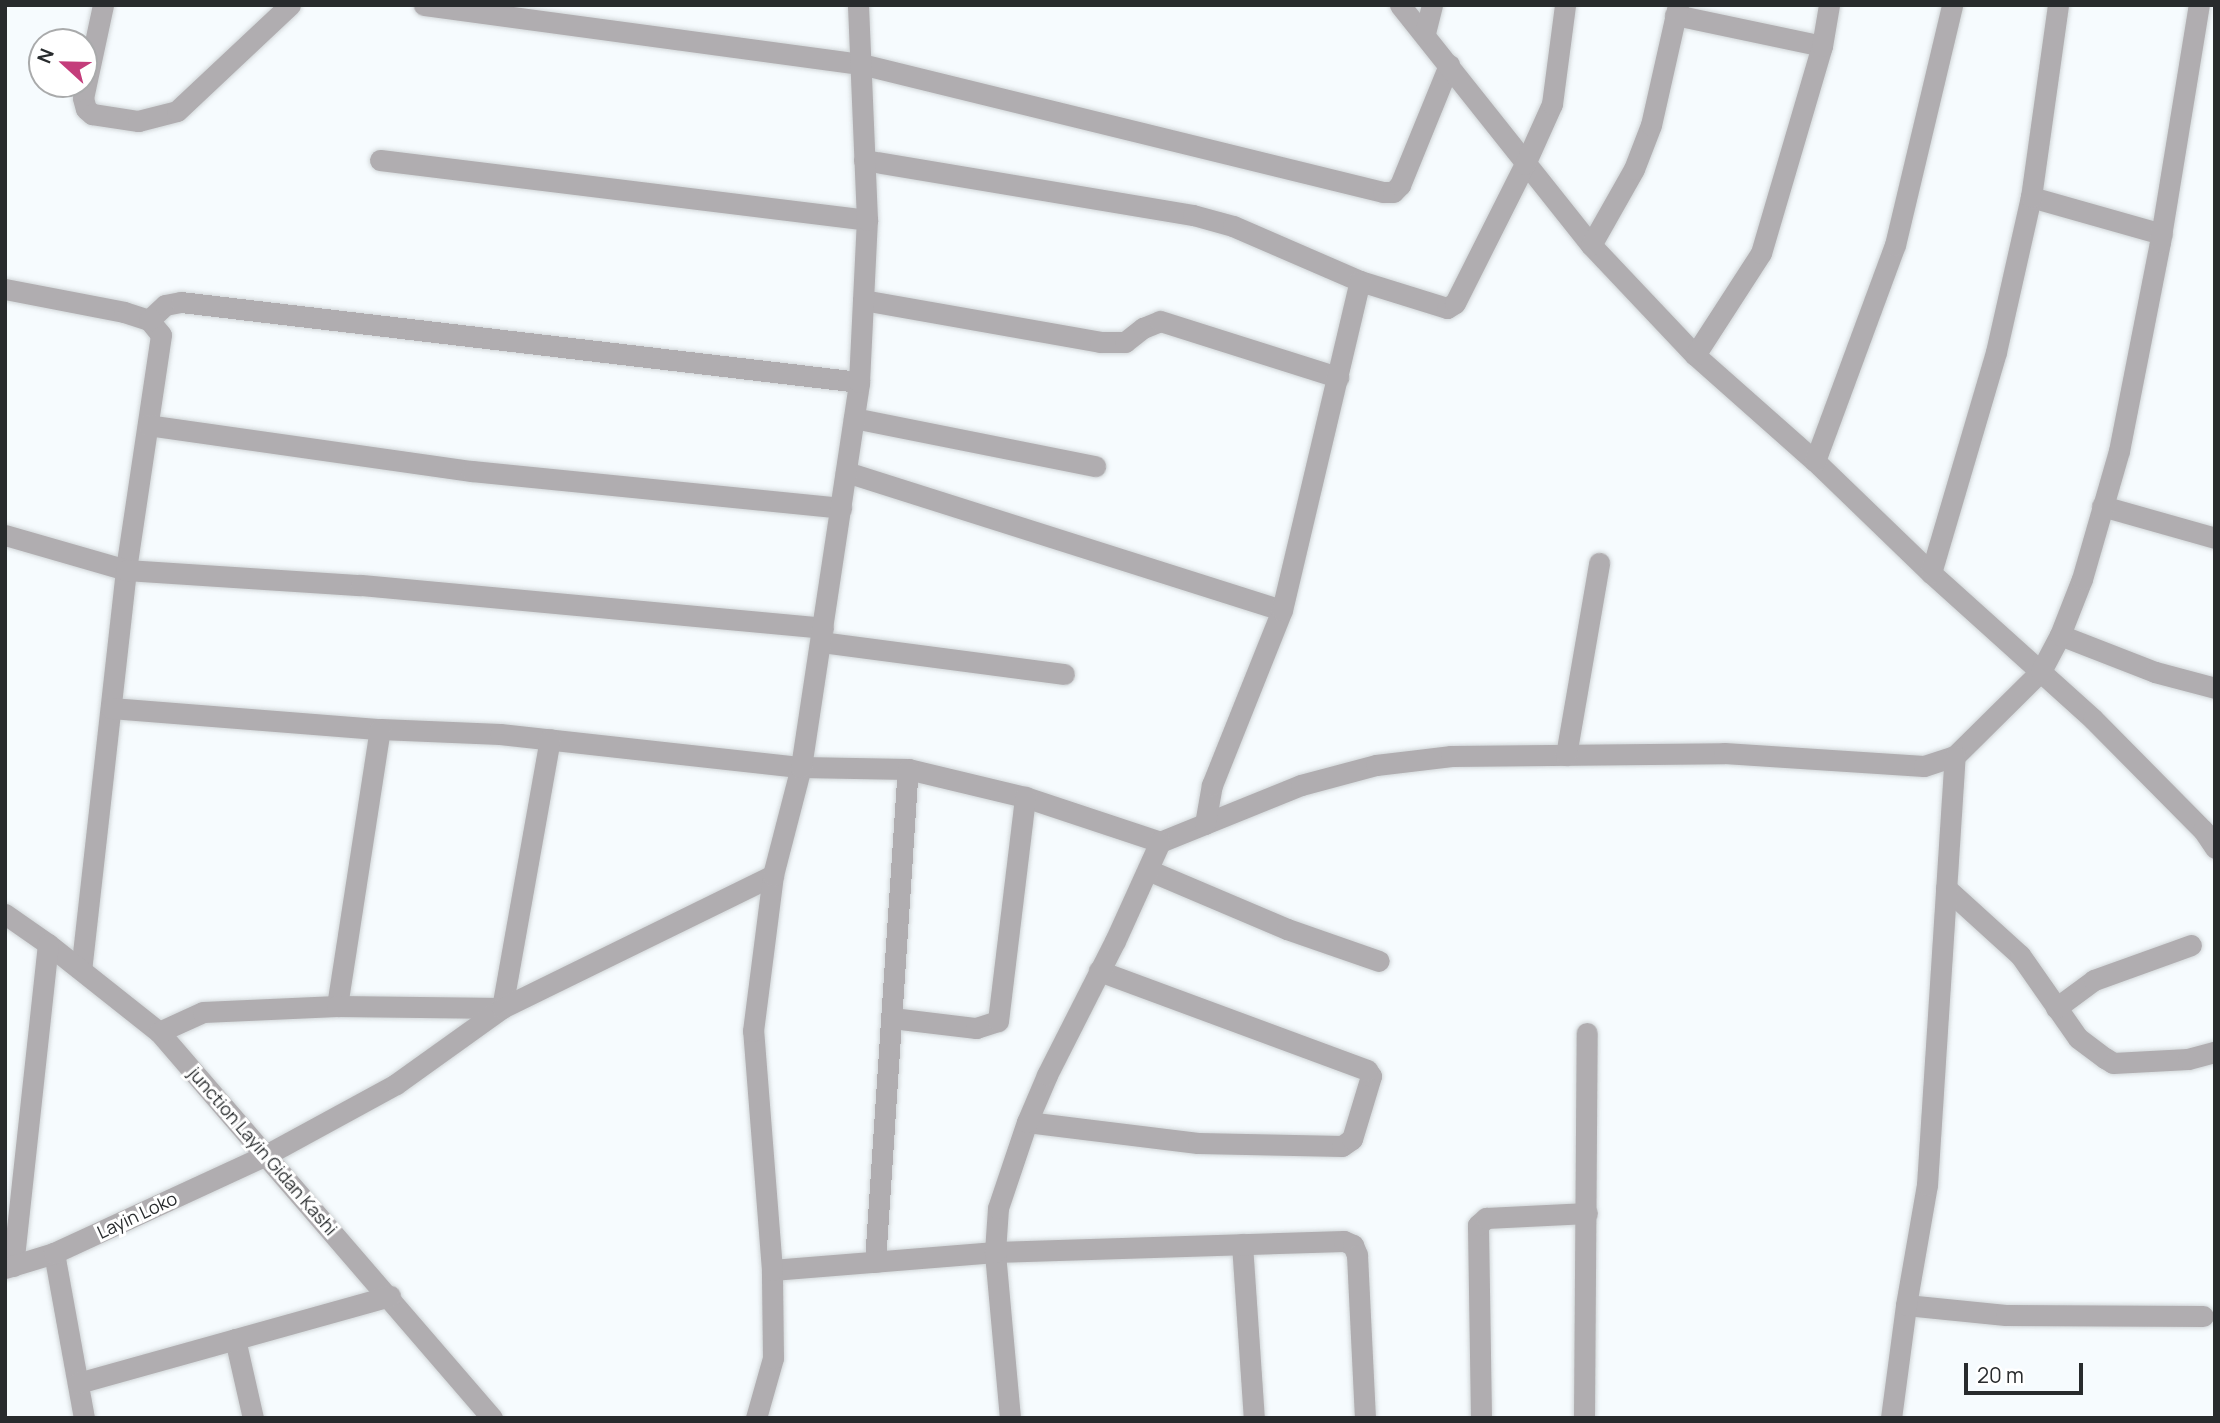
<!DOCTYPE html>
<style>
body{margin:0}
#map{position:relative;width:2220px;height:1423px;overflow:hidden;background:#f6fbfe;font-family:Manrope,sans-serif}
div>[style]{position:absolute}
.roads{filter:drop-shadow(0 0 2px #d1d6d8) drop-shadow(0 0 2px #d1d6d8)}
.street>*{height:21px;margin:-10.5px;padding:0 10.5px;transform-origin:10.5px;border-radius:10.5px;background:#b0adb0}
span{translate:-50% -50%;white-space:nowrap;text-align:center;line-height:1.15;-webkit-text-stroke:6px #fff;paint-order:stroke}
.street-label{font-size:18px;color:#282b2d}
.frame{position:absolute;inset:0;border:7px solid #282b2d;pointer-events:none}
.north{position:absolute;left:28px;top:28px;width:70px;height:70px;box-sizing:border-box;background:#fff;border:2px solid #a9aaab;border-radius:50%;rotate:292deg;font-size:19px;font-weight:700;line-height:28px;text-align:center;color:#282b2d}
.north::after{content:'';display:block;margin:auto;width:24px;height:32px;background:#c43d7b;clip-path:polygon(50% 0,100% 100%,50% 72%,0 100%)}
.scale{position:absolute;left:1964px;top:1363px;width:119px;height:32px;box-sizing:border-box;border:4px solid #282b2d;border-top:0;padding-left:9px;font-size:21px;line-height:24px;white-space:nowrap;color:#282b2d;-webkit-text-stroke:5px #fff;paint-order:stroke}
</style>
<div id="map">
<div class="roads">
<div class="street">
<div style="left:103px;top:5px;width:95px;rotate:102.1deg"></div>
<div style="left:83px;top:98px;width:11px;rotate:75deg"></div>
<div style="left:86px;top:109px;width:8px;rotate:40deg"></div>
<div style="left:92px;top:114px;width:47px;rotate:8.7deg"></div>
<div style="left:138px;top:121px;width:40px;rotate:-14.4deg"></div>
<div style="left:177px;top:111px;width:155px;rotate:-43.2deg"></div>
<div style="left:424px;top:5px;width:441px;rotate:7.7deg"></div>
<div style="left:861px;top:64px;width:537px;rotate:13.78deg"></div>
<div style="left:1383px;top:192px;width:10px"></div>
<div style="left:1393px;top:192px;width:10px;rotate:-45deg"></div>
<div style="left:1400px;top:185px;width:130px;rotate:-67.8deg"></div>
<div style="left:1400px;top:5px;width:307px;rotate:51.5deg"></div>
<div style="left:1591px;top:245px;width:151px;rotate:46.6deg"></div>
<div style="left:1695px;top:355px;width:160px;rotate:41.5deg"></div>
<div style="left:1815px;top:461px;width:161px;rotate:44deg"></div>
<div style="left:1931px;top:573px;width:218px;rotate:42deg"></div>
<div style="left:2093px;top:719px;width:156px;rotate:45.3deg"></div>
<div style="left:2203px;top:830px;width:22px;rotate:56deg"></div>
<div style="left:1675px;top:15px;width:150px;rotate:11.9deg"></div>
<div style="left:1425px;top:33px;width:29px;rotate:-76deg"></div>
<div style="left:380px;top:160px;width:491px;rotate:7deg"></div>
<div style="left:864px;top:160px;width:334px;rotate:9.5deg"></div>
<div style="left:1193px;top:215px;width:41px;rotate:15.4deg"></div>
<div style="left:1233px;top:226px;width:138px;rotate:23.4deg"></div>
<div style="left:1360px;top:281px;width:91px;rotate:17.2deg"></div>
<div style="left:1447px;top:308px;width:9px;rotate:-32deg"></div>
<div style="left:1455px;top:303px;width:156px;rotate:-63.3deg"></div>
<div style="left:1525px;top:164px;width:66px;rotate:-65.8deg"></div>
<div style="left:1552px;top:104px;width:100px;rotate:-82.5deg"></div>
<div style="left:2031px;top:197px;width:136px;rotate:15.8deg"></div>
<div style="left:1591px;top:245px;width:87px;rotate:-60.5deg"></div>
<div style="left:1634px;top:169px;width:47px;rotate:-68.9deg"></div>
<div style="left:1651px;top:125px;width:123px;rotate:-77.3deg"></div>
<div style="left:5px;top:289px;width:121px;rotate:10.9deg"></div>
<div style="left:124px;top:312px;width:26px;rotate:18deg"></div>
<div style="left:149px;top:320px;width:19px;rotate:51deg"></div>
<div style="left:161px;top:335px;width:238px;rotate:98.5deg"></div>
<div style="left:126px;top:570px;width:402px;rotate:96.4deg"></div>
<div style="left:863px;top:300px;width:241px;rotate:10deg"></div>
<div style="left:1100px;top:342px;width:25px"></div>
<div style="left:1125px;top:342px;width:23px;rotate:-38deg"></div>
<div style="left:1143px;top:328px;width:18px;rotate:-22deg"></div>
<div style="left:1160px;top:321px;width:187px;rotate:17.5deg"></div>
<div style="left:149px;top:320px;width:22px;rotate:-43deg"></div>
<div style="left:165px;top:305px;width:16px;rotate:-11deg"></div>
<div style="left:181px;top:302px;width:683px;rotate:6.73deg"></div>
<div style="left:1695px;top:355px;width:121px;rotate:-57.1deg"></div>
<div style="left:1761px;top:253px;width:216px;rotate:-73.6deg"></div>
<div style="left:1822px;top:46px;width:42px;rotate:-80.3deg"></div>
<div style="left:854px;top:418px;width:246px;rotate:11.3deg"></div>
<div style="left:148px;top:425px;width:327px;rotate:8.1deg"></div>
<div style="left:472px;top:471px;width:371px;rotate:5.7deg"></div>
<div style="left:1815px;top:461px;width:230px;rotate:-69.7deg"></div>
<div style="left:1895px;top:245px;width:247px;rotate:-76.6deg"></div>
<div style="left:846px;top:472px;width:457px;rotate:17.6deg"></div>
<div style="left:2102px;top:506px;width:117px;rotate:15.8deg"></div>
<div style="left:5px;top:535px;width:126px;rotate:16.1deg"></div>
<div style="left:126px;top:570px;width:235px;rotate:3.7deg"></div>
<div style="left:361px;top:585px;width:464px;rotate:5.3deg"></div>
<div style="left:1931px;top:573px;width:230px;rotate:-73.6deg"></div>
<div style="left:1996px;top:352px;width:159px;rotate:-77.3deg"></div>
<div style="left:2031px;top:197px;width:194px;rotate:-82deg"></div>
<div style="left:2060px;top:635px;width:102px;rotate:21.3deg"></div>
<div style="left:2155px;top:672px;width:62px;rotate:14.9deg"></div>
<div style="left:821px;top:642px;width:245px;rotate:7.5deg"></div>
<div style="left:111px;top:708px;width:270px;rotate:4.5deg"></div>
<div style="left:380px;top:729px;width:120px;rotate:2.4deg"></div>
<div style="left:500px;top:734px;width:303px;rotate:6.3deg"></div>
<div style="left:801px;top:767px;width:107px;rotate:1.1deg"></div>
<div style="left:908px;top:769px;width:120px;rotate:13.5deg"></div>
<div style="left:1025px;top:797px;width:142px;rotate:18.4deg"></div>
<div style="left:1160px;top:842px;width:152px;rotate:-22deg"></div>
<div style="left:1301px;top:785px;width:78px;rotate:-14.9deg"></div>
<div style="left:1376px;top:765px;width:76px;rotate:-6.8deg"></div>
<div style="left:1451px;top:756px;width:273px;rotate:-0.6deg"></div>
<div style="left:1724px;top:753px;width:200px;rotate:3.7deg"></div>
<div style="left:1924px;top:766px;width:33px;rotate:-18deg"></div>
<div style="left:1955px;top:756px;width:121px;rotate:-44.7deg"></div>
<div style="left:2041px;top:671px;width:41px;rotate:-62.2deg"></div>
<div style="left:2060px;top:635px;width:60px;rotate:-68.6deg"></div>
<div style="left:2082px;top:579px;width:133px;rotate:-73.9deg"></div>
<div style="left:2119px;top:451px;width:213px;rotate:-78.9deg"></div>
<div style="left:2160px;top:242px;width:240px;rotate:-80.7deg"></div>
<div style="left:1566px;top:755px;width:195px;rotate:-80.2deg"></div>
<div style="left:1205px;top:824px;width:40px;rotate:-80deg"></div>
<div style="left:1212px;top:785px;width:188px;rotate:-68.2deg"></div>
<div style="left:1282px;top:610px;width:338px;rotate:-76.7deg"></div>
<div style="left:1148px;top:870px;width:151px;rotate:23deg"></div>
<div style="left:1287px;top:929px;width:97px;rotate:19.2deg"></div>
<div style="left:1946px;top:888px;width:100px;rotate:42.2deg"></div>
<div style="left:2020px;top:955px;width:101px;rotate:55.1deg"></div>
<div style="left:2078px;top:1038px;width:34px;rotate:37deg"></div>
<div style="left:2105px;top:1058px;width:9px;rotate:32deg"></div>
<div style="left:2113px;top:1063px;width:75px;rotate:-3.1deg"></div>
<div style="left:2188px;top:1059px;width:28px;rotate:-15deg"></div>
<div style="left:5px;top:914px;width:52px;rotate:34.9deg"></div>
<div style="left:48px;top:944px;width:142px;rotate:38.4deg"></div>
<div style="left:159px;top:1032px;width:510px;rotate:49.22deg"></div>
<div style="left:337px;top:1006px;width:280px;rotate:-81.2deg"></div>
<div style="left:2056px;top:1008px;width:47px;rotate:-36.4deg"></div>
<div style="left:2094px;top:980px;width:103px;rotate:-19.8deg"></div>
<div style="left:892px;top:1018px;width:85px;rotate:6.8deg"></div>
<div style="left:976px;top:1028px;width:23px;rotate:-18deg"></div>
<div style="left:998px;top:1021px;width:226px;rotate:-83.1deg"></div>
<div style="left:159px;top:1032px;width:48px;rotate:-24.4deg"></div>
<div style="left:203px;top:1012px;width:134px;rotate:-2.6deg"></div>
<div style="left:337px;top:1006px;width:165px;rotate:0.7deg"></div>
<div style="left:502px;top:1008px;width:273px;rotate:-79.9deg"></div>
<div style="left:1027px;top:1122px;width:172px;rotate:7deg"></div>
<div style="left:1198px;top:1143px;width:144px;rotate:1.2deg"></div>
<div style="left:1342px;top:1146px;width:12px;rotate:-35deg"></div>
<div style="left:1352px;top:1139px;width:66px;rotate:-73.2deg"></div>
<div style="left:1371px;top:1076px;width:7px;rotate:-124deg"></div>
<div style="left:1367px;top:1070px;width:286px;rotate:-159.7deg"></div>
<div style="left:1242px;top:1244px;width:174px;rotate:86.1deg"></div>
<div style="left:54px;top:1253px;width:168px;rotate:79.7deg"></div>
<div style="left:875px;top:1262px;width:494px;rotate:-86.2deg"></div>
<div style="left:13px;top:1266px;width:324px;rotate:-83.8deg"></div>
<div style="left:5px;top:1268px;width:51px;rotate:-17deg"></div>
<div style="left:54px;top:1253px;width:234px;rotate:-24.8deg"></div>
<div style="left:266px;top:1155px;width:148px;rotate:-28.6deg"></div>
<div style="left:396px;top:1084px;width:130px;rotate:-35.6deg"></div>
<div style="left:502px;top:1008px;width:302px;rotate:-26.1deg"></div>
<div style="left:772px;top:1270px;width:224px;rotate:-4.6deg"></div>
<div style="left:995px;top:1252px;width:349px;rotate:-1.8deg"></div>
<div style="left:1344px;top:1241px;width:10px;rotate:24deg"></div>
<div style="left:1353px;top:1245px;width:11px;rotate:68deg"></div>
<div style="left:1357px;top:1255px;width:163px;rotate:87.2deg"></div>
<div style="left:1906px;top:1305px;width:100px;rotate:5.7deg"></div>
<div style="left:2006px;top:1315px;width:197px;rotate:0.3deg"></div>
<div style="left:235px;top:1339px;width:81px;rotate:77.2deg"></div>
<div style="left:78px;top:1383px;width:324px;rotate:-15.6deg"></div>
<div style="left:756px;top:1418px;width:62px;rotate:-74.2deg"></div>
<div style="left:773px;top:1358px;width:88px;rotate:-90.7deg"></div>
<div style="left:772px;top:1270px;width:240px;rotate:-94.5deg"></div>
<div style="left:753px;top:1031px;width:157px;rotate:-82.7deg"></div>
<div style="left:773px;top:875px;width:112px;rotate:-75.5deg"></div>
<div style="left:801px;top:767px;width:389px;rotate:-81.4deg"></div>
<div style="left:859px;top:382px;width:162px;rotate:-87.2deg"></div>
<div style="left:867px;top:220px;width:215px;rotate:-92.4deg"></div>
<div style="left:1010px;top:1418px;width:167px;rotate:-95.2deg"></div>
<div style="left:995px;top:1252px;width:44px;rotate:-86.1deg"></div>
<div style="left:998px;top:1208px;width:91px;rotate:-71.4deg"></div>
<div style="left:1027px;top:1122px;width:51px;rotate:-66.9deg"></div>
<div style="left:1047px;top:1075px;width:150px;rotate:-63.1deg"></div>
<div style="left:1115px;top:941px;width:109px;rotate:-65.6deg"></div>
<div style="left:1481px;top:1418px;width:193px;rotate:-90.9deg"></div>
<div style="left:1478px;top:1225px;width:11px;rotate:-41deg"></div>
<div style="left:1486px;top:1218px;width:101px;rotate:-2.8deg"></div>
<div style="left:1584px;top:1418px;width:385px;rotate:-89.6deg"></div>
<div style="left:1891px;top:1418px;width:114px;rotate:-82.4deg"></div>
<div style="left:1906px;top:1305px;width:122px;rotate:-80.1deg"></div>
<div style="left:1927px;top:1185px;width:430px;rotate:-86.3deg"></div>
</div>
</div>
<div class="street-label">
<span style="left:263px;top:1151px;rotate:49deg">junction Layin Gidan Kashi</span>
<span style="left:137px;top:1215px;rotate:-25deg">Layin Loko</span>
</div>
<div class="frame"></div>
<div class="north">N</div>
<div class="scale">20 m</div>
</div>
